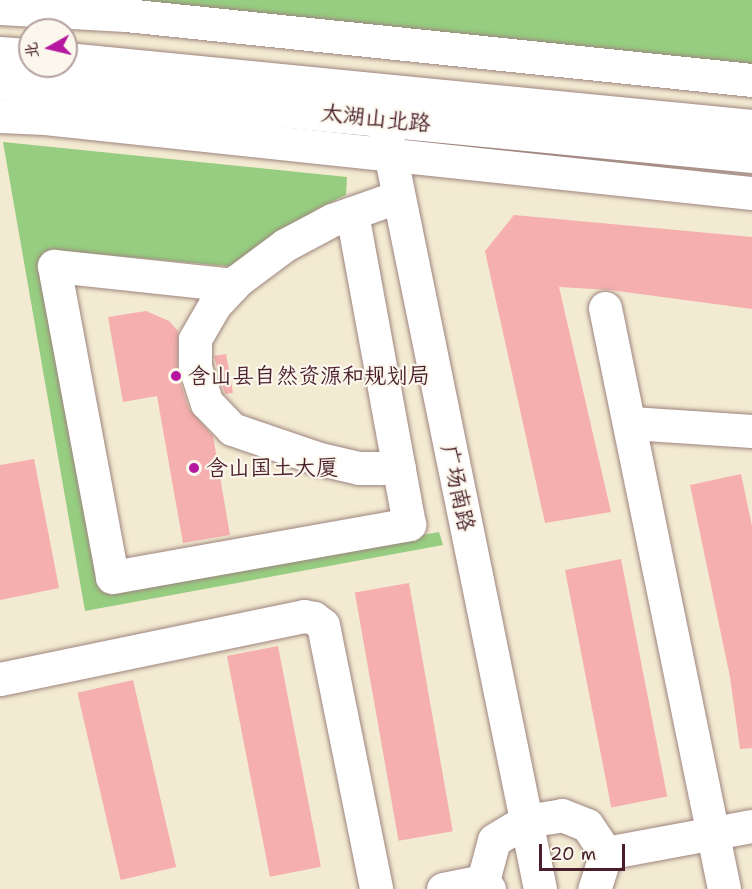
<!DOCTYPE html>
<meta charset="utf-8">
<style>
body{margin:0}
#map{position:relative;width:752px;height:889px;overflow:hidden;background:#f3ead2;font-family:"Shantell Sans","LXGW WenKai TC",sans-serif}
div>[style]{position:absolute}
.green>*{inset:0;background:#96cd80}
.building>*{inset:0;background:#f4afae;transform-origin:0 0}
.roads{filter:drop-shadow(0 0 2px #9e847e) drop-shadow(0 0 2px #9e847e)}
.minor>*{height:33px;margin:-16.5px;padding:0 16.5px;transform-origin:16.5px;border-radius:16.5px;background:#fff}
.major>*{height:33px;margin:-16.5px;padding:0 16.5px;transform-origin:16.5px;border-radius:16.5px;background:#fff}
.dots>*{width:16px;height:16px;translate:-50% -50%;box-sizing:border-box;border:3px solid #fbf7ec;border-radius:50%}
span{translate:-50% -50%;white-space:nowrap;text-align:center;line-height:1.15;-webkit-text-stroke:4.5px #fbf7ec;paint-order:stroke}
.street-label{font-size:22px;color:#4a1f2b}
.poi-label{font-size:22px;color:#4a1f2b}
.left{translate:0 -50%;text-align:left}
.north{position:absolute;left:18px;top:18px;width:60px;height:60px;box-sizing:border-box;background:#fbf7ec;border:2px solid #b4a19f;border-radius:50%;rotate:262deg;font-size:16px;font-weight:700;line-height:24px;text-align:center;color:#4a1f2b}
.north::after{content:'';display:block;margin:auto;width:21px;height:27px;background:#b5179e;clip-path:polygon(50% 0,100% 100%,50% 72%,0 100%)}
.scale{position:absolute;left:539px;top:844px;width:86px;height:27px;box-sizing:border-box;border:3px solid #4a1f2b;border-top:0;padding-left:8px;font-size:18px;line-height:21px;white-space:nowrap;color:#4a1f2b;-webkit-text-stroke:4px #fbf7ec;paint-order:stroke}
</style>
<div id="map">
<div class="green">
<div style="clip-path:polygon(7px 0,752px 0,752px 76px)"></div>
<div style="clip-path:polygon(3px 142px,347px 177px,346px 195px,315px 210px,237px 267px,52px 250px,115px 589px,439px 532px,443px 545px,85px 611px)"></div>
</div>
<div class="building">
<div style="clip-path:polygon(514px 215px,752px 237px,752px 309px,610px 290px,559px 287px,611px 512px,545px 523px,485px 251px)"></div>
<div style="clip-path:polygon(146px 311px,169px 321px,178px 331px,177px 373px,189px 409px,213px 436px,230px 535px,183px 543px,157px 396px,123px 402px,108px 317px)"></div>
<div style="clip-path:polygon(226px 354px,233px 393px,225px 394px,214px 356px)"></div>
<div style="clip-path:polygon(34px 459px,59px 588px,0 600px,0 465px)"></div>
<div style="clip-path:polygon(741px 474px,752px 526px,752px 748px,740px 749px,730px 677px,690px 485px)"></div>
<div style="left:621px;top:559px;width:242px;height:57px;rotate:79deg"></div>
<div style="left:409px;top:583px;width:252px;height:55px;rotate:80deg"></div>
<div style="left:278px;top:646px;width:225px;height:52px;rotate:79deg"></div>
<div style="left:133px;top:680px;width:192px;height:57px;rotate:77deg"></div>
</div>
<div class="roads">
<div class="minor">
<div style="left:0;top:8px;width:126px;rotate:3.2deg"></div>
<div style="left:126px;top:15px;width:629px;rotate:5.93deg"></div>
<div style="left:378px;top:94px;width:811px;rotate:78.48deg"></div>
<div style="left:0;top:116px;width:45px;rotate:2.5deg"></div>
<div style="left:45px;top:118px;width:711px;rotate:6.06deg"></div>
<div style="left:397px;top:197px;width:69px;rotate:160.5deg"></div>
<div style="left:332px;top:220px;width:53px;rotate:152deg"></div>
<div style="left:285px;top:245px;width:59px;rotate:143.3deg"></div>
<div style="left:238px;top:280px;width:35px;rotate:133deg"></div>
<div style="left:214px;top:306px;width:38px;rotate:120deg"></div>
<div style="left:195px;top:339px;width:28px;rotate:90deg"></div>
<div style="left:195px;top:367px;width:38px;rotate:72deg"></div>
<div style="left:207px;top:403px;width:36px;rotate:46deg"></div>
<div style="left:232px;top:429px;width:89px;rotate:19deg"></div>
<div style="left:316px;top:458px;width:44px;rotate:13.1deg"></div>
<div style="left:359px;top:468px;width:40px"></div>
<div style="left:233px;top:285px;width:180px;rotate:-173.9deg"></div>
<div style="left:54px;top:266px;width:316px;rotate:79.4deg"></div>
<div style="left:112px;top:577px;width:302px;rotate:-10.1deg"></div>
<div style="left:409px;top:524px;width:316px;rotate:-100.4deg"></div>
<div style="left:605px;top:308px;width:593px;rotate:78.42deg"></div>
<div style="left:631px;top:423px;width:121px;rotate:3.8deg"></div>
<div style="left:0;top:679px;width:310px;rotate:-11.7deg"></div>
<div style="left:304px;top:616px;width:10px;rotate:11deg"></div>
<div style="left:314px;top:618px;width:11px;rotate:38deg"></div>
<div style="left:323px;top:625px;width:269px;rotate:78.6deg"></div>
<div style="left:606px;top:853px;width:148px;rotate:-10.5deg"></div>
<div style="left:443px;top:889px;width:41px;rotate:-11.3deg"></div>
<div style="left:489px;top:889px;width:10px;rotate:-127deg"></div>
<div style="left:483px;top:881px;width:42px;rotate:-75deg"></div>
<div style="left:494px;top:840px;width:37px;rotate:-31deg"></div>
<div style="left:526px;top:821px;width:36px;rotate:-9deg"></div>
<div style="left:562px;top:815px;width:27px;rotate:22deg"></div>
<div style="left:587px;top:825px;width:34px;rotate:56deg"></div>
<div style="left:606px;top:853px;width:38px;rotate:108deg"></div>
</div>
<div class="major">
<div style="left:0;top:53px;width:30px;rotate:4deg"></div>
<div style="left:66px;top:59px;width:689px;rotate:5.58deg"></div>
<div style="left:0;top:83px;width:756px;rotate:5.54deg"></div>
</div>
</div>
<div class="dots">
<div style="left:176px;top:376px;background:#b5179e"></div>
<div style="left:194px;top:468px;background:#b5179e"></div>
</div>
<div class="street-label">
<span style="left:376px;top:118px;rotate:6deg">太湖山北路</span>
<span style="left:458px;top:488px;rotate:78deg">广场南路</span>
</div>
<div class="poi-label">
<span class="left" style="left:188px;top:376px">含山县自然资源和规划局</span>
<span class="left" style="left:206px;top:468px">含山国土大厦</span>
</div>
<div class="north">北</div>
<div class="scale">20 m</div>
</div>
